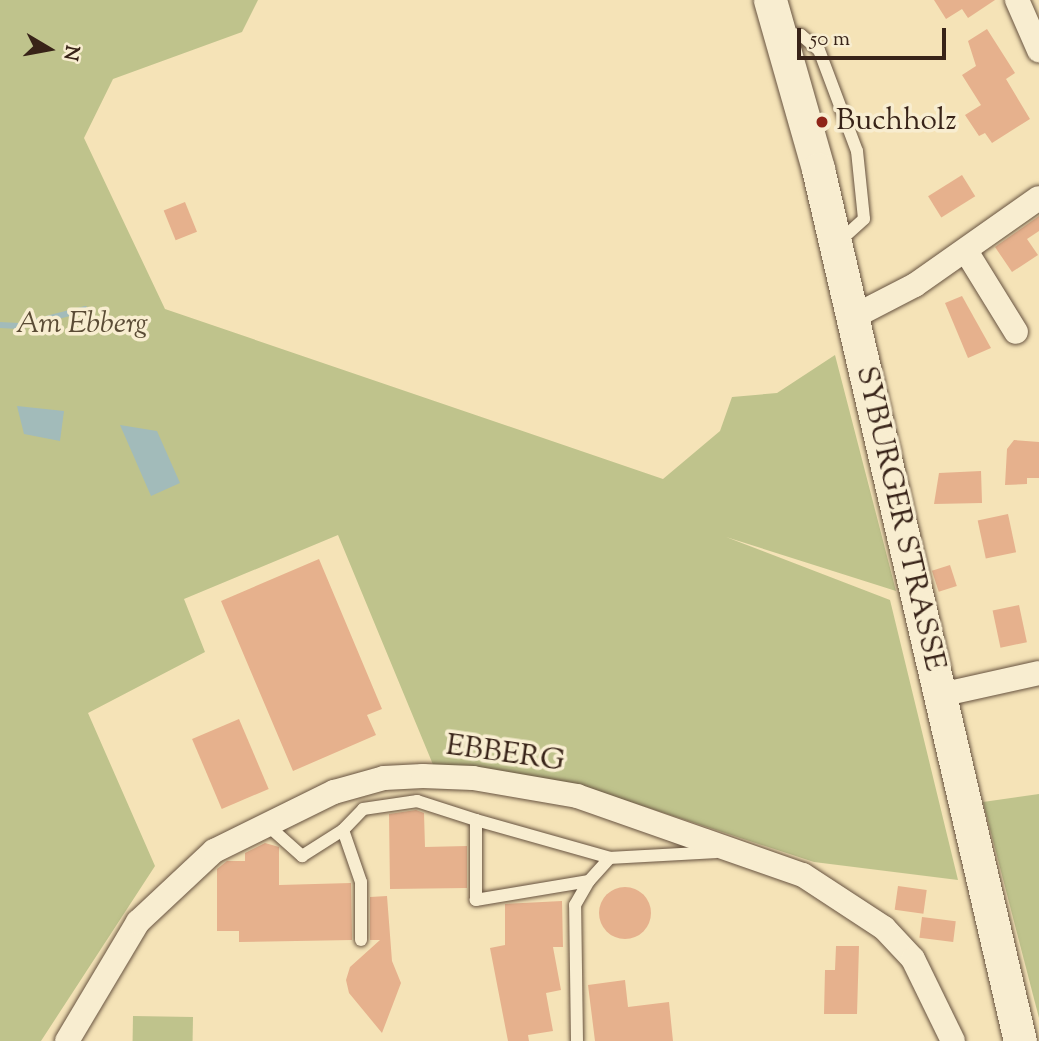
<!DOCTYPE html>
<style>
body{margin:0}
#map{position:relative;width:1039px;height:1041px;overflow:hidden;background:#f5e3b7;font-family:"Sorts Mill Goudy",serif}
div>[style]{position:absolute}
.green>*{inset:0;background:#bfc38c;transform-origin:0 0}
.water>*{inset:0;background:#a2bbba}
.stream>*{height:6px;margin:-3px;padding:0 3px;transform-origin:3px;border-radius:3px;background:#a2bbba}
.building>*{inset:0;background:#e6b18d;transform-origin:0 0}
.round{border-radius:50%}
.roads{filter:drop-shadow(0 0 2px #675340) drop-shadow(0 0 2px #675340)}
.lane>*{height:12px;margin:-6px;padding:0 6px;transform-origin:6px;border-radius:6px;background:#f8edd0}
.street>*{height:24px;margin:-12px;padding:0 12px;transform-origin:12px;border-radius:12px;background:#f8edd0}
.secondary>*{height:33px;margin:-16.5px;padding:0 16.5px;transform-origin:16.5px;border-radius:16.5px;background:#f8edd0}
.dots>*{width:19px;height:19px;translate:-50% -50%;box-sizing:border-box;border:4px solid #f8edd0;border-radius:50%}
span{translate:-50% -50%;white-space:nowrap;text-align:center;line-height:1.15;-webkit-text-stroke:7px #f8edd0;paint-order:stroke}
.poi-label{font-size:30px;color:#382318}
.left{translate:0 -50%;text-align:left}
.park-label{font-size:30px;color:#5a4b35;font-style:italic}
.street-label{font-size:30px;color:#382318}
.north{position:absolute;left:14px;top:14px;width:70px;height:70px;-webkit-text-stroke:5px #f8edd0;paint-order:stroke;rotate:100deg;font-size:19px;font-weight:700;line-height:28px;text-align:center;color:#382318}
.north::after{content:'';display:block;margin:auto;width:24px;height:32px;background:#382318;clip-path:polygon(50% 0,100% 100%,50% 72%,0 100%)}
.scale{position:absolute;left:797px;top:28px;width:149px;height:32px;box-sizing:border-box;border:4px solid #382318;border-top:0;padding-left:9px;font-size:21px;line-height:24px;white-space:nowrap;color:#382318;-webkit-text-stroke:5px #f8edd0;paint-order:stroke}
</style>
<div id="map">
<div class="green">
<div style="clip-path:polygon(0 0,258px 0,242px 32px,113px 79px,84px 138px,165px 309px,663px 479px,720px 431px,732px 397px,777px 393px,835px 355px,896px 591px,726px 537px,890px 600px,958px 880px,814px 862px,591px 789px,434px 767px,338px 535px,184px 599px,205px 652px,88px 713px,155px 866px,41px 1041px,0 1041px)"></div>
<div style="clip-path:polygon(1039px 794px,1039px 1018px,983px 802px)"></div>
<div style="left:133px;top:1016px;width:60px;height:25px;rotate:1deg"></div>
</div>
<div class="water">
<div style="clip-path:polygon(17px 406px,64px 411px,60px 441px,24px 434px)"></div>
<div style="clip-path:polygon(120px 425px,157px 431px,180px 483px,151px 496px)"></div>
</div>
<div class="stream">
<div style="left:0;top:325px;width:19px;rotate:3deg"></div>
<div style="left:19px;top:326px;width:68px;rotate:-14.4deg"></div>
</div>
<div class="building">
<div style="clip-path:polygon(934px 0,995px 0,968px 18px,962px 9px,946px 19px)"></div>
<div style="clip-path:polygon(987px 29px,1015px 73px,1006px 79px,1030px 119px,992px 143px,985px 133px,979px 136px,965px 115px,981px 105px,962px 75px,976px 66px,968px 41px)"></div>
<div style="left:962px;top:175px;width:25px;height:40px;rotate:58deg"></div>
<div style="left:185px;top:202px;width:32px;height:23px;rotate:68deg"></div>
<div style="clip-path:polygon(1039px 216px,1039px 231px,1027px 239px,1038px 255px,1012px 272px,995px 247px)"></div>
<div style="clip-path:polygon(962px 296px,991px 348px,968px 358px,945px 303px)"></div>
<div style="clip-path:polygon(1014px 440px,1039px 442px,1039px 478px,1027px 478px,1027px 484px,1005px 485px,1007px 449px)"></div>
<div style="clip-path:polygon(981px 471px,982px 503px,934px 504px,939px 473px)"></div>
<div style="left:1008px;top:514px;width:39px;height:31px;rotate:78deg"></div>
<div style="clip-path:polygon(319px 559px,382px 709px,367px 715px,376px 735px,293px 771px,221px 601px)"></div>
<div style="left:950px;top:565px;width:22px;height:19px;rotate:72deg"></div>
<div style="left:1019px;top:605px;width:38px;height:27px;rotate:78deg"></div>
<div style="left:239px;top:719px;width:76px;height:51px;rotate:67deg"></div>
<div style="clip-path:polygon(416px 810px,424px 813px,425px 847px,467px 846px,467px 888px,390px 889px,389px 814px)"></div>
<div style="clip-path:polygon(265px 843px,279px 847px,279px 885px,351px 883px,352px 940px,239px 942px,239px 931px,217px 931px,217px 869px,227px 861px,245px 861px,245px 853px)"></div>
<div style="left:898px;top:886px;width:29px;height:24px;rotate:8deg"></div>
<div class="round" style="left:599px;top:887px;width:52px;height:52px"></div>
<div style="clip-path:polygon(387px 896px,392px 961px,401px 983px,382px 1033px,349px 993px,346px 980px,350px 967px,380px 940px,370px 940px,370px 897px)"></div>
<div style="clip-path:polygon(562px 901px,563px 947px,553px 947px,561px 990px,546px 993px,553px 1031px,528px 1035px,529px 1041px,508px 1041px,490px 948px,505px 945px,505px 904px)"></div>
<div style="left:922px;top:917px;width:34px;height:21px;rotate:7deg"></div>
<div style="clip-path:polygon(836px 946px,859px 946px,857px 1014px,824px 1014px,825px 970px,835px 970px)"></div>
<div style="clip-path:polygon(625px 980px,628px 1007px,669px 1002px,673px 1041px,595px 1041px,588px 985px)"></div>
</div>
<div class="roads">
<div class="lane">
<div style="left:782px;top:33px;width:19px;rotate:6deg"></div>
<div style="left:801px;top:35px;width:23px;rotate:40deg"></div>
<div style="left:819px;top:50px;width:108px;rotate:69.4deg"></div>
<div style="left:857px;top:151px;width:68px;rotate:84.1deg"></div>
<div style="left:864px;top:219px;width:38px;rotate:138deg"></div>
<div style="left:265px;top:823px;width:50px;rotate:41.7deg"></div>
<div style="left:302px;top:856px;width:49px;rotate:-32.4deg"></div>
<div style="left:589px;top:881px;width:115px;rotate:170.5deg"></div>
<div style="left:476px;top:900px;width:80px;rotate:-90deg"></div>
<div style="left:476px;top:820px;width:139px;rotate:15.8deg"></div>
<div style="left:361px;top:940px;width:58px;rotate:-90deg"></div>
<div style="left:361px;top:882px;width:55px;rotate:-109.1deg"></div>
<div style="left:343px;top:830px;width:29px;rotate:-46deg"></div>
<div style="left:363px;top:809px;width:55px;rotate:-8.4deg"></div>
<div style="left:417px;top:801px;width:62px;rotate:17.9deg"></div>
<div style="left:577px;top:1041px;width:136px;rotate:-90.8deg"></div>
<div style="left:575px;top:905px;width:28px;rotate:-60deg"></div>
<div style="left:589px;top:881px;width:31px;rotate:-48deg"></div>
<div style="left:610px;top:858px;width:106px;rotate:-3.2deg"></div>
</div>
<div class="street">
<div style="left:1017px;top:0;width:55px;rotate:66.3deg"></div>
<div style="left:966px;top:251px;width:95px;rotate:58.3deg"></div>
<div style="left:853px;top:317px;width:70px;rotate:-27.3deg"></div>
<div style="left:915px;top:285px;width:151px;rotate:-35.1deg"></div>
<div style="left:940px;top:695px;width:101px;rotate:-12.5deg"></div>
<div style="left:67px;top:1041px;width:139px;rotate:-59.2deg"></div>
<div style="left:138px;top:922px;width:104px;rotate:-43.1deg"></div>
<div style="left:214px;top:851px;width:134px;rotate:-26.2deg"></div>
<div style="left:334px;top:792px;width:52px;rotate:-15.6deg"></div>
<div style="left:384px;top:778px;width:39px;rotate:-3deg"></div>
<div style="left:423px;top:776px;width:50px;rotate:2.3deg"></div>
<div style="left:473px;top:778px;width:106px;rotate:9.8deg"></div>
<div style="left:577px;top:796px;width:239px;rotate:19.3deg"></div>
<div style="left:803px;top:875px;width:97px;rotate:33.2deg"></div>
<div style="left:884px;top:928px;width:42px;rotate:46.9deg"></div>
<div style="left:913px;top:959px;width:91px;rotate:64deg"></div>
</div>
<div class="secondary">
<div style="left:770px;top:0;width:176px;rotate:74.1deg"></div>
<div style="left:818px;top:169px;width:895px;rotate:76.96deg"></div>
</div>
</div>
<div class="dots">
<div style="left:822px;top:122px;background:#8f2418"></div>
</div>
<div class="poi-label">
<span class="left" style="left:836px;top:122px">Buchholz</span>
</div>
<div class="park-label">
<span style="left:82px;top:325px">Am Ebberg</span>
</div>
<div class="street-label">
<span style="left:899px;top:519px;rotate:77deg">SYBURGER STRASSE</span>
<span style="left:505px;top:755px;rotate:8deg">EBBERG</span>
</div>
<div class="north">N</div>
<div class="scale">50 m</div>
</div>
